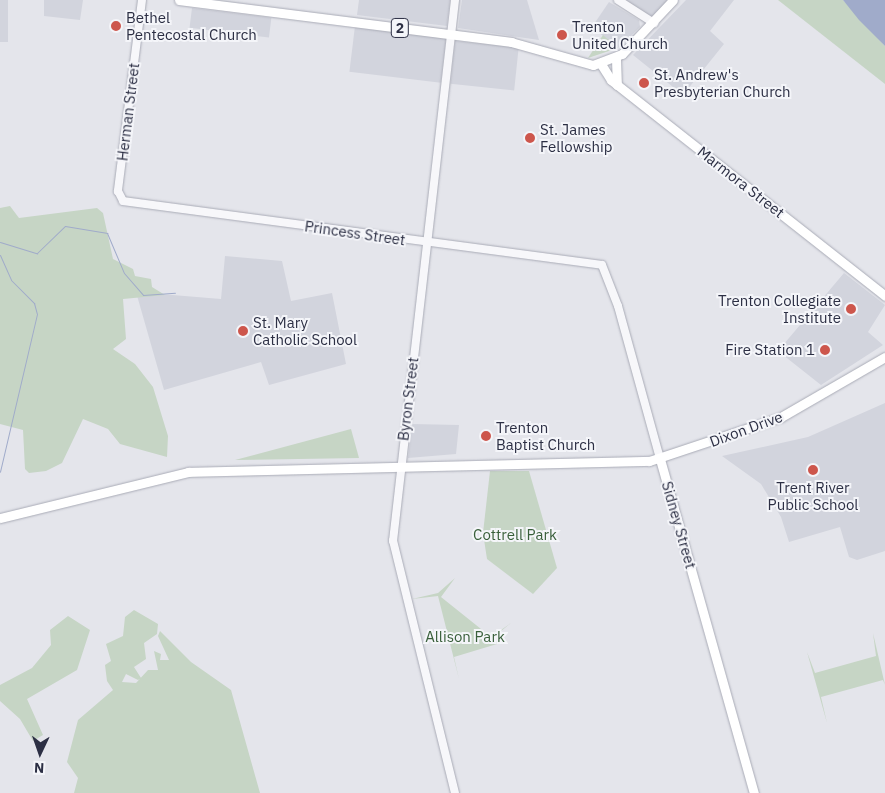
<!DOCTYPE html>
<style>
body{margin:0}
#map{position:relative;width:885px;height:793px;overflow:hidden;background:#e4e5eb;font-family:"IBM Plex Sans",sans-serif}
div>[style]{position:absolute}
.built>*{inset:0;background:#d2d4dd;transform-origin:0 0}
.green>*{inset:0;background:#c6d5c5}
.water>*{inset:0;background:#a0abca}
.stream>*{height:1px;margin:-0.5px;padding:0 0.5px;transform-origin:0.5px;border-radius:0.5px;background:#a0abca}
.roads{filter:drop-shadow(0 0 1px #a9abb6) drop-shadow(0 0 1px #a9abb6)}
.minor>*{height:8px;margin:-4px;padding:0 4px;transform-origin:4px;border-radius:4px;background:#f7f7fa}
.major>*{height:9px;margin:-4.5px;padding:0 4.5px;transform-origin:4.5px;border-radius:4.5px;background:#fff}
.dots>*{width:14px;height:14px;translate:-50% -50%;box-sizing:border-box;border:2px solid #f4f5f9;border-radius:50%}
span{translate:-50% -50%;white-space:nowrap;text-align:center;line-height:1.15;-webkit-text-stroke:4px #f4f5f9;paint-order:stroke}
.shield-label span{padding:1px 4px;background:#f4f5f9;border:1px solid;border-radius:4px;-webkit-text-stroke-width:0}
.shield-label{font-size:14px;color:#2c2f44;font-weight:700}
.poi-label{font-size:15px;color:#2c2f44}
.left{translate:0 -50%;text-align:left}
.right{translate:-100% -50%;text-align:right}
.street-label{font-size:15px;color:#2c2f44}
.park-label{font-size:15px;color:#395f3a}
.north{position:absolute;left:15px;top:728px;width:50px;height:50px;-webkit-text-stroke:4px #f4f5f9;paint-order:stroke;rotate:183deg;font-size:14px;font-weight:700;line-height:20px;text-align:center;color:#2c2f44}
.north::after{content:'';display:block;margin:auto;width:18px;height:22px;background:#2c2f44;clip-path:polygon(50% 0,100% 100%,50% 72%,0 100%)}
</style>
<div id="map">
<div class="built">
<div style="left:0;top:0;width:8px;height:42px"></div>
<div style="clip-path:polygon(44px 0,83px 0,80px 20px,44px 16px)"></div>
<div style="clip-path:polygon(359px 0,450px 0,447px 26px,357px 15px)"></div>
<div style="clip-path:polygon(462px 0,527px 0,539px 40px,458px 28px)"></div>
<div style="clip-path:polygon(624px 0,672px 0,653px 19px)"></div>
<div style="clip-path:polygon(686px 0,734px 0,710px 31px,724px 44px,683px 95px,633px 55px)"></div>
<div style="clip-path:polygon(609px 2px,639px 20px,640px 27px,618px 48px,592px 27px)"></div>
<div style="left:192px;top:8px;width:80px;height:20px;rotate:7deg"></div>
<div style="left:355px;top:26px;width:92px;height:46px;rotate:7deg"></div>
<div style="left:455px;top:41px;width:64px;height:43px;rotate:6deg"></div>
<div style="clip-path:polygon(225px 256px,282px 261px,291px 301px,332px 293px,346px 364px,269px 385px,261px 362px,164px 390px,136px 292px,221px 299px)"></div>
<div style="clip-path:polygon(844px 273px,885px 305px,868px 332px,883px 345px,821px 385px,778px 351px)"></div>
<div style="clip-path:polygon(885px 403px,885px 551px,857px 560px,849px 557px,840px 527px,789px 542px,781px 517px,761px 484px,722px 456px,808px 437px)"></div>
<div style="clip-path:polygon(412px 424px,459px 425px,456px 454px,408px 458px)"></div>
</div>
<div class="green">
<div style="clip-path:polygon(778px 0,843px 0,885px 46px,885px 84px)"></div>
<div style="clip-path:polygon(603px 35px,618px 48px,588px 58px)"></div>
<div style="clip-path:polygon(10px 206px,19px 218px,97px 208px,103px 213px,113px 259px,133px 269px,135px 276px,151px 279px,152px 287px,165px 295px,123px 299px,126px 339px,113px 349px,135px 364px,153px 387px,168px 436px,167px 457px,120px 444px,108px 429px,83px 419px,62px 463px,46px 471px,29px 473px,25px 469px,23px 430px,0 424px,0 208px)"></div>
<div style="clip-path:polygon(351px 429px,359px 458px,235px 460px)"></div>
<div style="clip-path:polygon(490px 471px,529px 471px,557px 568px,533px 594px,487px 559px,483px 533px)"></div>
<div style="clip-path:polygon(455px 578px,441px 597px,491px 637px,511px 623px,495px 636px,497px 644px,454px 657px,459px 679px,438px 596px,412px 599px,438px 593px)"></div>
<div style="clip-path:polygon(134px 610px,158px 624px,157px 634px,144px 643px,146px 659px,134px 667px,141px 678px,138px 680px,126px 674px,122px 682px,136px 683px,148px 670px,158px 670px,154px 651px,161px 654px,160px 660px,169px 660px,158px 636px,160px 631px,191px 662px,231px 690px,260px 793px,74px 793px,78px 778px,67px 762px,78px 720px,113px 690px,107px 681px,105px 665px,111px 661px,106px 644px,123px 636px,125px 617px)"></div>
<div style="clip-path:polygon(68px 616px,90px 630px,77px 670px,27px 699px,43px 735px,33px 741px,20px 719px,0 701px,0 685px,32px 668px,51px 645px,50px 630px)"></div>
<div style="clip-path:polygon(873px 633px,885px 685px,883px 680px,821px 697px,827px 723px,807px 652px,815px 673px,876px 656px)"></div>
</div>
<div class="water">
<div style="clip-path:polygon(843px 0,885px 0,885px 46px,859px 20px)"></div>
</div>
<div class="stream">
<div style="left:0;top:242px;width:39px;rotate:17deg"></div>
<div style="left:37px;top:253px;width:39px;rotate:-44deg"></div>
<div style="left:65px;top:226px;width:43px;rotate:9.5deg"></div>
<div style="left:107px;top:233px;width:43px;rotate:67deg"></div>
<div style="left:124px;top:273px;width:29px;rotate:49deg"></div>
<div style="left:143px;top:295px;width:32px;rotate:-4deg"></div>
<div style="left:0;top:255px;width:27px;rotate:66deg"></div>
<div style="left:11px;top:280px;width:33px;rotate:45deg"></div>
<div style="left:34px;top:303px;width:11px;rotate:75deg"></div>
<div style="left:37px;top:314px;width:162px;rotate:103.2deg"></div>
</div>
<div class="roads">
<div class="minor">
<div style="left:142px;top:0;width:193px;rotate:97.2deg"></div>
<div style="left:118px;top:191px;width:11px;rotate:63deg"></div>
<div style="left:123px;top:201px;width:483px;rotate:7.6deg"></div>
<div style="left:602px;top:265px;width:44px;rotate:68.7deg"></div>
<div style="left:618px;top:306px;width:159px;rotate:74.6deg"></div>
<div style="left:618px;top:0;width:43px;rotate:32.6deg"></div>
<div style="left:455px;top:793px;width:260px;rotate:-103.8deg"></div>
<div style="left:393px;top:541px;width:545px;rotate:-83.46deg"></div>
</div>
<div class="major">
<div style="left:179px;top:0;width:335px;rotate:7.2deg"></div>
<div style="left:511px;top:42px;width:85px;rotate:15.7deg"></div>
<div style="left:593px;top:65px;width:31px;rotate:-21deg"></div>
<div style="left:622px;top:54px;width:74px;rotate:-46.6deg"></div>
<div style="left:616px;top:59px;width:26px;rotate:88deg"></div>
<div style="left:601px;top:64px;width:19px;rotate:58deg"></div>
<div style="left:611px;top:80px;width:349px;rotate:38.2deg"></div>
<div style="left:660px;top:459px;width:347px;rotate:74.3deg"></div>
<div style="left:0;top:518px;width:194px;rotate:-13.7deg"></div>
<div style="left:188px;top:472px;width:461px;rotate:-1.4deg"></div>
<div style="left:649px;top:461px;width:139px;rotate:-18.4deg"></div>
<div style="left:781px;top:417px;width:120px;rotate:-30deg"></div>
</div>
</div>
<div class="dots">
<div style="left:116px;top:26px;background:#cd564c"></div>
<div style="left:562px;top:35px;background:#cd564c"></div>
<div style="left:644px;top:83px;background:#cd564c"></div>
<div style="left:530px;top:138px;background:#cd564c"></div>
<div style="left:851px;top:309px;background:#cd564c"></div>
<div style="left:243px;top:331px;background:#cd564c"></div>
<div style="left:825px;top:350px;background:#cd564c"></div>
<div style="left:486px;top:436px;background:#cd564c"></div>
<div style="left:813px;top:470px;background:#cd564c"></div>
</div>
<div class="shield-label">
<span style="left:400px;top:28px">2</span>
</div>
<div class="poi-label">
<span class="left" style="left:126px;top:26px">Bethel<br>Pentecostal Church</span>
<span class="left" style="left:572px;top:35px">Trenton<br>United Church</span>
<span class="left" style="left:654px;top:83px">St. Andrew's<br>Presbyterian Church</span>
<span class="left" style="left:540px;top:138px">St. James<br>Fellowship</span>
<span class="right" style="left:841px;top:309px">Trenton Collegiate<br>Institute</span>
<span class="left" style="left:253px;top:331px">St. Mary<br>Catholic School</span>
<span class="right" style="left:815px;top:350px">Fire Station 1</span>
<span class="left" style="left:496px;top:436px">Trenton<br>Baptist Church</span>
<span style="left:813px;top:496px">Trent River<br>Public School</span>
</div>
<div class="street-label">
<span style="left:128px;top:112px;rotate:-83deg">Herman Street</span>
<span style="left:741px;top:182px;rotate:38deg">Marmora Street</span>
<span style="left:355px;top:233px;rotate:8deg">Princess Street</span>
<span style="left:408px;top:399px;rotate:-83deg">Byron Street</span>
<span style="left:746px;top:429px;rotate:-20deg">Dixon Drive</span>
<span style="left:679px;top:525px;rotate:74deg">Sidney Street</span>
</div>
<div class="park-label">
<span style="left:515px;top:535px">Cottrell Park</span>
<span style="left:465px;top:637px">Allison Park</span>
</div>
<div class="north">N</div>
</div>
